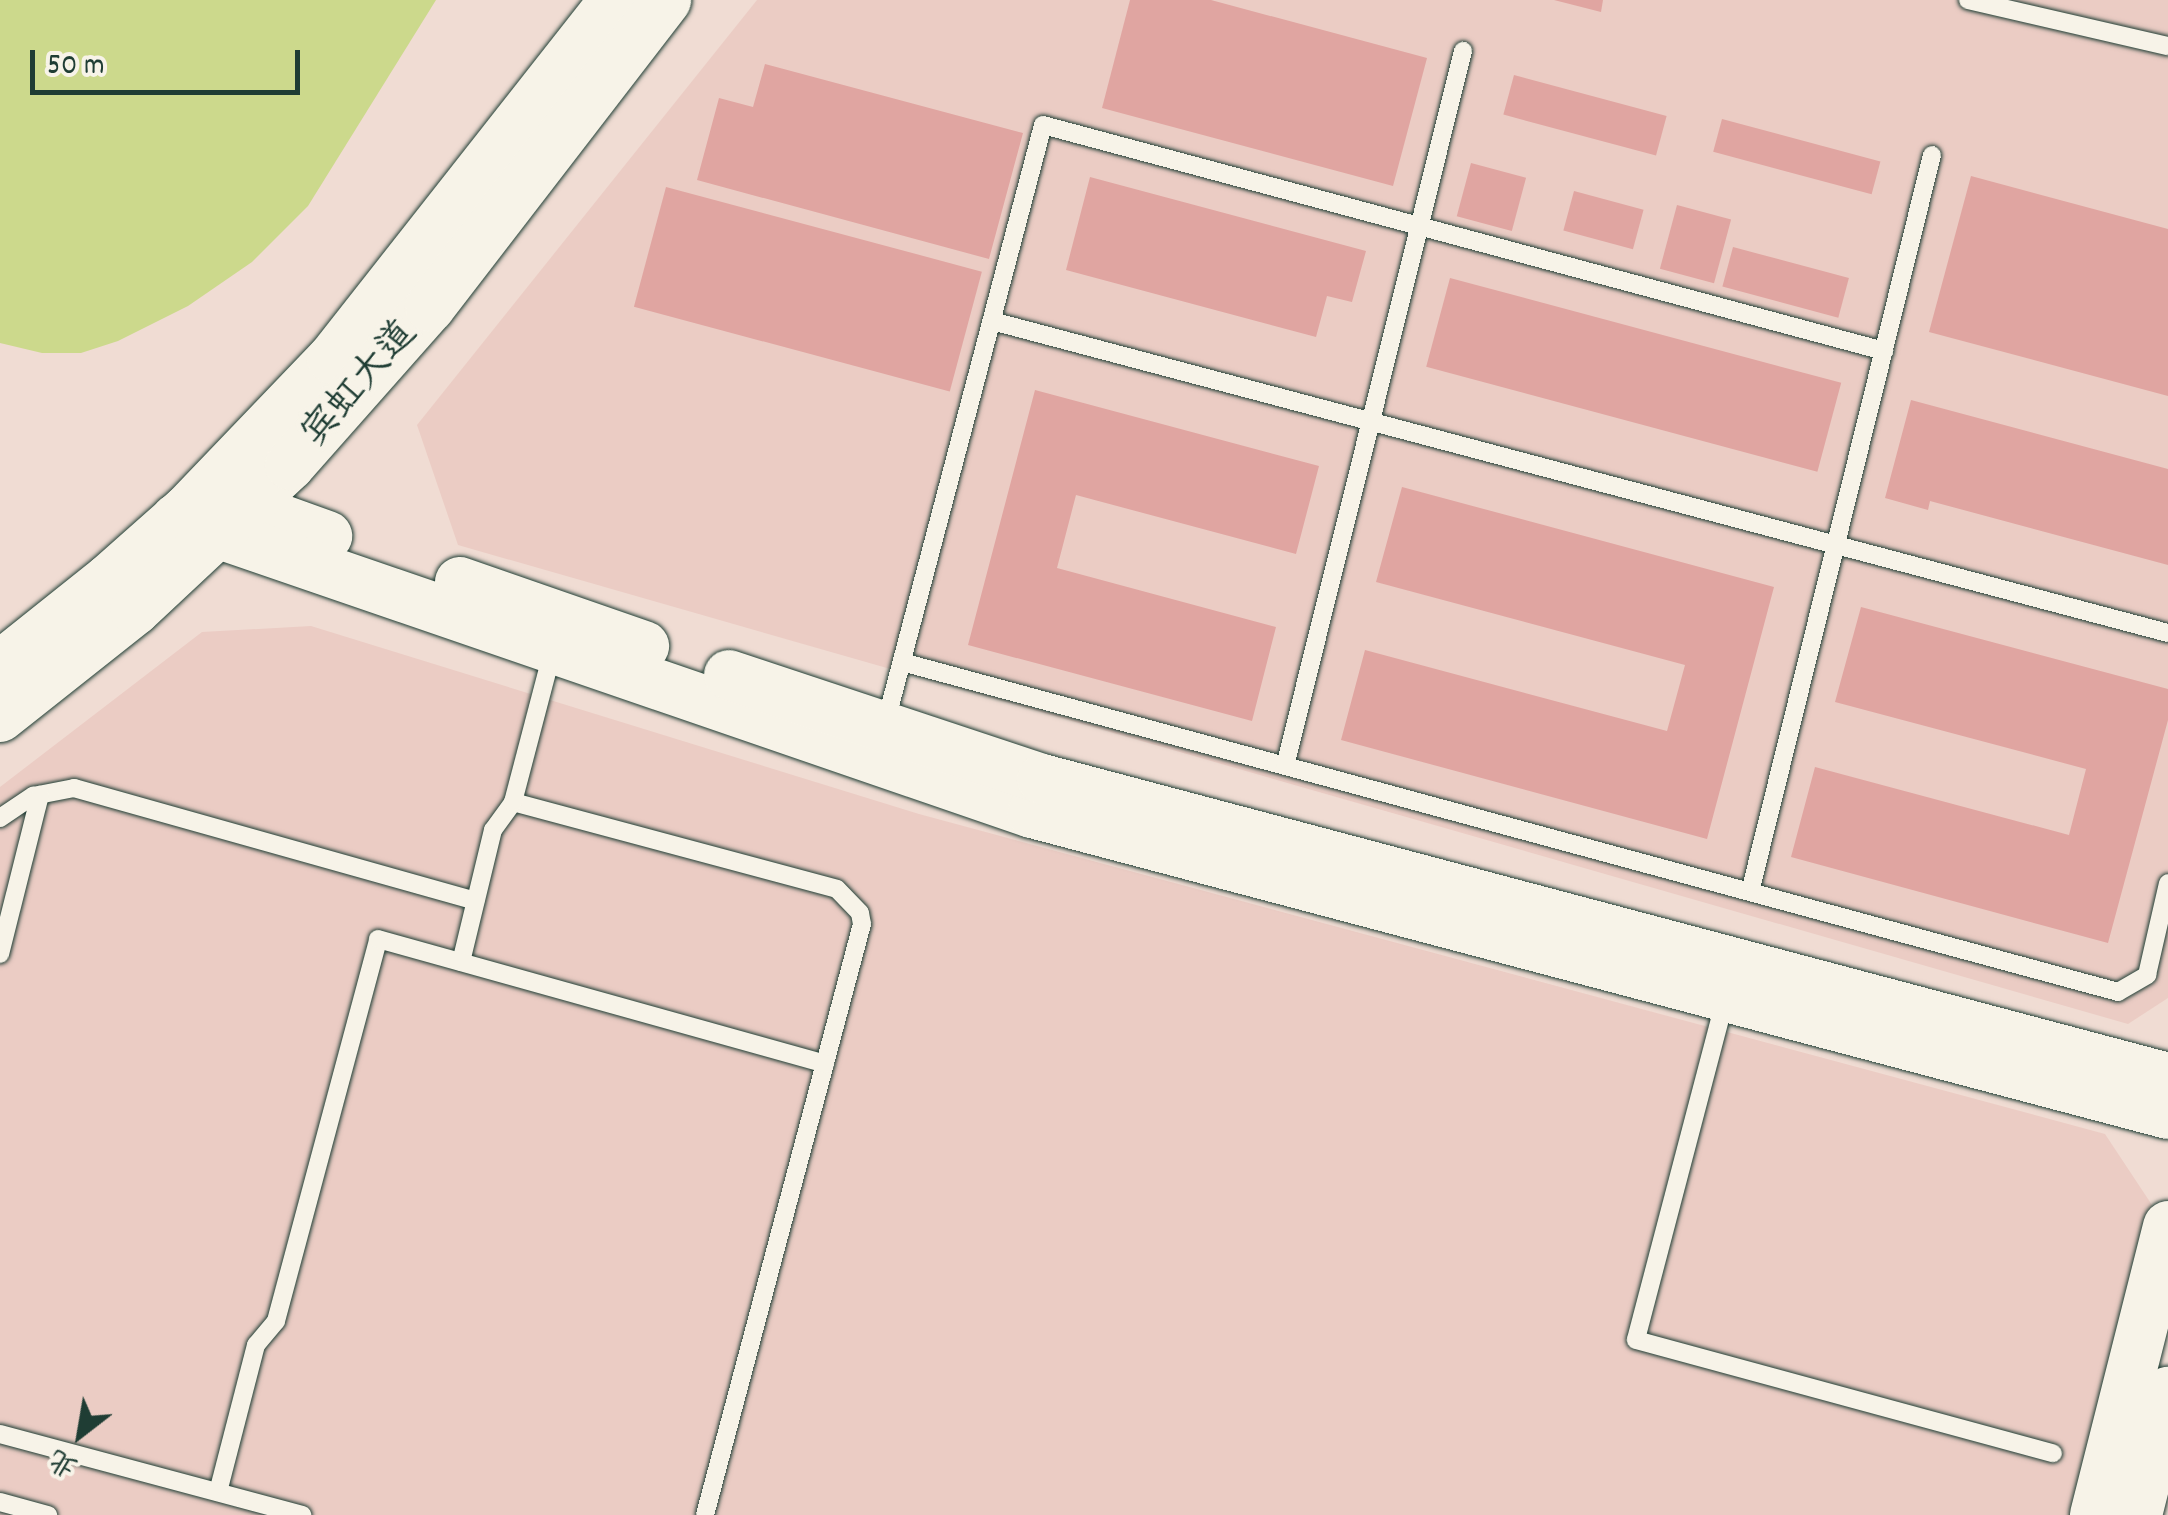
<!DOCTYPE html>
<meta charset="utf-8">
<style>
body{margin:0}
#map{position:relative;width:2168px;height:1515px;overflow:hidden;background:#f0dcd3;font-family:Dekko,"LXGW WenKai TC",sans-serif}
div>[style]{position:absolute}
.built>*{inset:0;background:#ebccc4}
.green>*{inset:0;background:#ccd98c}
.building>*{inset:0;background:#e0a5a1;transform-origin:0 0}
.roads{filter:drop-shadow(0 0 2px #1f3d34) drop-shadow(0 0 2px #1f3d34)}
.lane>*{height:18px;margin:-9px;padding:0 9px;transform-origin:9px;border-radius:9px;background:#f7f3e8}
.secondary>*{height:50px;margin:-25px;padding:0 25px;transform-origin:25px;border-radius:25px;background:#f7f3e8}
span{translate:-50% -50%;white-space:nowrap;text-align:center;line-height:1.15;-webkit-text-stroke:10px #f7f3e8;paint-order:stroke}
.street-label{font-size:38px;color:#1f3d34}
.north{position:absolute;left:30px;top:1385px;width:100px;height:100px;-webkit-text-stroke:8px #f7f3e8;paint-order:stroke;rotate:211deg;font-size:28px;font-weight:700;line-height:40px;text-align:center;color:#1f3d34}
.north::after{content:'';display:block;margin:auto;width:35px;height:45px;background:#1f3d34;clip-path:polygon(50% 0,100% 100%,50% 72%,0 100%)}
.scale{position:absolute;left:30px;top:50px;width:270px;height:45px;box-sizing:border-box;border:5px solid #1f3d34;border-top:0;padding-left:12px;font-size:30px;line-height:35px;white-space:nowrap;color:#1f3d34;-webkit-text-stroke:8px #f7f3e8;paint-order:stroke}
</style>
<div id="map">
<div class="built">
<div style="clip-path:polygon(757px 0,2168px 0,2168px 998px,2128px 1024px,458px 545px,417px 425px)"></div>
<div style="clip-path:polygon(311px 626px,919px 814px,2105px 1134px,2152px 1205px,2071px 1515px,0 1515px,0 787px,202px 632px)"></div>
</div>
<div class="green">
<div style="clip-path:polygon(0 0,436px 0,308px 206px,252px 262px,188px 306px,118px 341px,81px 353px,42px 353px,0 343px)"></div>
</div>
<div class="building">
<div style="clip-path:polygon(1130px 0,1211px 0,1427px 58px,1393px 186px,1102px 108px)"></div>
<div style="clip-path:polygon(1554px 0,1603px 0,1601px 12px)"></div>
<div style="clip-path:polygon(765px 64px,1023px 133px,989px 259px,697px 180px,719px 98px,753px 107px)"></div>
<div style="left:1514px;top:75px;width:158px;height:41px;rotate:15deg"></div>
<div style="left:1722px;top:119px;width:164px;height:34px;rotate:15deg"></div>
<div style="left:1471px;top:163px;width:57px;height:55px;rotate:15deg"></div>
<div style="clip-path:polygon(1971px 176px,2168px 229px,2168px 396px,1929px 332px)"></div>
<div style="clip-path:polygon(1090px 177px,1366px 251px,1352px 302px,1327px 296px,1316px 337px,1066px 270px)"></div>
<div style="left:666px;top:187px;width:327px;height:124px;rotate:15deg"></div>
<div style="left:1574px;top:191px;width:72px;height:41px;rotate:15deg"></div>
<div style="left:1677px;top:205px;width:56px;height:66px;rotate:15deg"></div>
<div style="left:1733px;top:247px;width:120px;height:41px;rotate:15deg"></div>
<div style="left:1450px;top:278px;width:405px;height:92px;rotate:15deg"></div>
<div style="clip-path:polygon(1035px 390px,1319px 466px,1296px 554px,1076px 495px,1057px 568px,1276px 627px,1252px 721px,968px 645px)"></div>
<div style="clip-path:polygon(1911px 400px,2168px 469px,2168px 565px,1930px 501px,1928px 510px,1885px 498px)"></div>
<div style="clip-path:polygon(1402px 487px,1774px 587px,1707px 839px,1341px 740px,1365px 650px,1667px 731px,1685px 665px,1376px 582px)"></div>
<div style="clip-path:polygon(1861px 607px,2168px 689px,2168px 720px,2108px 943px,1791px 857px,1815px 767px,2069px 835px,2086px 769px,1835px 702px)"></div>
</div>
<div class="roads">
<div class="lane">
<div style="left:1968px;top:0;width:205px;rotate:13deg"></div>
<div style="left:992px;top:321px;width:1217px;rotate:14.86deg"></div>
<div style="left:902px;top:662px;width:1260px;rotate:15.18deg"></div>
<div style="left:2118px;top:992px;width:34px;rotate:-30deg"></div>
<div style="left:2147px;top:975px;width:94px;rotate:-77.1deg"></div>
<div style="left:886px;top:721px;width:616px;rotate:-75.24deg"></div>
<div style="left:1043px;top:125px;width:871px;rotate:15.04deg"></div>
<div style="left:1285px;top:766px;width:737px;rotate:-76.02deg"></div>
<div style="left:513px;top:802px;width:335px;rotate:15deg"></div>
<div style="left:837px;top:889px;width:33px;rotate:46deg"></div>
<div style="left:860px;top:913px;width:11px;rotate:80deg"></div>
<div style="left:862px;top:924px;width:611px;rotate:104.88deg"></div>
<div style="left:0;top:818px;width:40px;rotate:-34deg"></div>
<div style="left:33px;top:796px;width:42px;rotate:-11deg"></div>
<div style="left:74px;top:788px;width:417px;rotate:15.7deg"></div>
<div style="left:1750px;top:892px;width:759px;rotate:-76.13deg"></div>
<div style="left:0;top:954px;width:164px;rotate:-75.9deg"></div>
<div style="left:461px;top:962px;width:136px;rotate:-76.4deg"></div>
<div style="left:493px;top:830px;width:34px;rotate:-54deg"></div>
<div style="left:513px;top:802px;width:154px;rotate:-75.3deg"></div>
<div style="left:1725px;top:1000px;width:351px;rotate:104.7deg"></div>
<div style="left:1636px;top:1340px;width:432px;rotate:15.2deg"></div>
<div style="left:0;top:1434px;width:313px;rotate:15deg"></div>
<div style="left:218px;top:1492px;width:152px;rotate:-75.5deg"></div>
<div style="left:256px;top:1345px;width:31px;rotate:-50deg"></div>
<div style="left:276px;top:1321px;width:395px;rotate:-75deg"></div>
<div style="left:378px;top:939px;width:464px;rotate:15.6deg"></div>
<div style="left:0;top:1502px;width:50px;rotate:15.2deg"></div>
</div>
<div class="secondary">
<div style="left:205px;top:492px;width:130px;rotate:19.8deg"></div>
<div style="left:176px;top:519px;width:905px;rotate:18.96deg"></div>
<div style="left:1032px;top:813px;width:1175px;rotate:14.84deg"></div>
<div style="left:460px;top:582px;width:195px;rotate:19.2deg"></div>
<div style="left:0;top:666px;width:139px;rotate:-38.6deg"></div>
<div style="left:109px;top:579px;width:104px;rotate:-41.5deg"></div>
<div style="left:187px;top:510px;width:209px;rotate:-46.2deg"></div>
<div style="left:332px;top:359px;width:457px;rotate:-51.8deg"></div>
<div style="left:729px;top:675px;width:330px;rotate:18.4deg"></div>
<div style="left:1042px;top:779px;width:1165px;rotate:14.87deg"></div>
<div style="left:0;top:717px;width:172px;rotate:-38.4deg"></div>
<div style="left:135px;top:610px;width:212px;rotate:-43.1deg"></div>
<div style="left:290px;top:465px;width:211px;rotate:-48.5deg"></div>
<div style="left:430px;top:307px;width:387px;rotate:-52.4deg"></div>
<div style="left:2095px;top:1515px;width:298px;rotate:-75.8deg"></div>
<div style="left:2137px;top:1515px;width:127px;rotate:-75.9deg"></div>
</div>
</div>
<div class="street-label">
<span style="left:361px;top:385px;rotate:-49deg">宾虹大道</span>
</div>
<div class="north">北</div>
<div class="scale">50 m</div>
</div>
